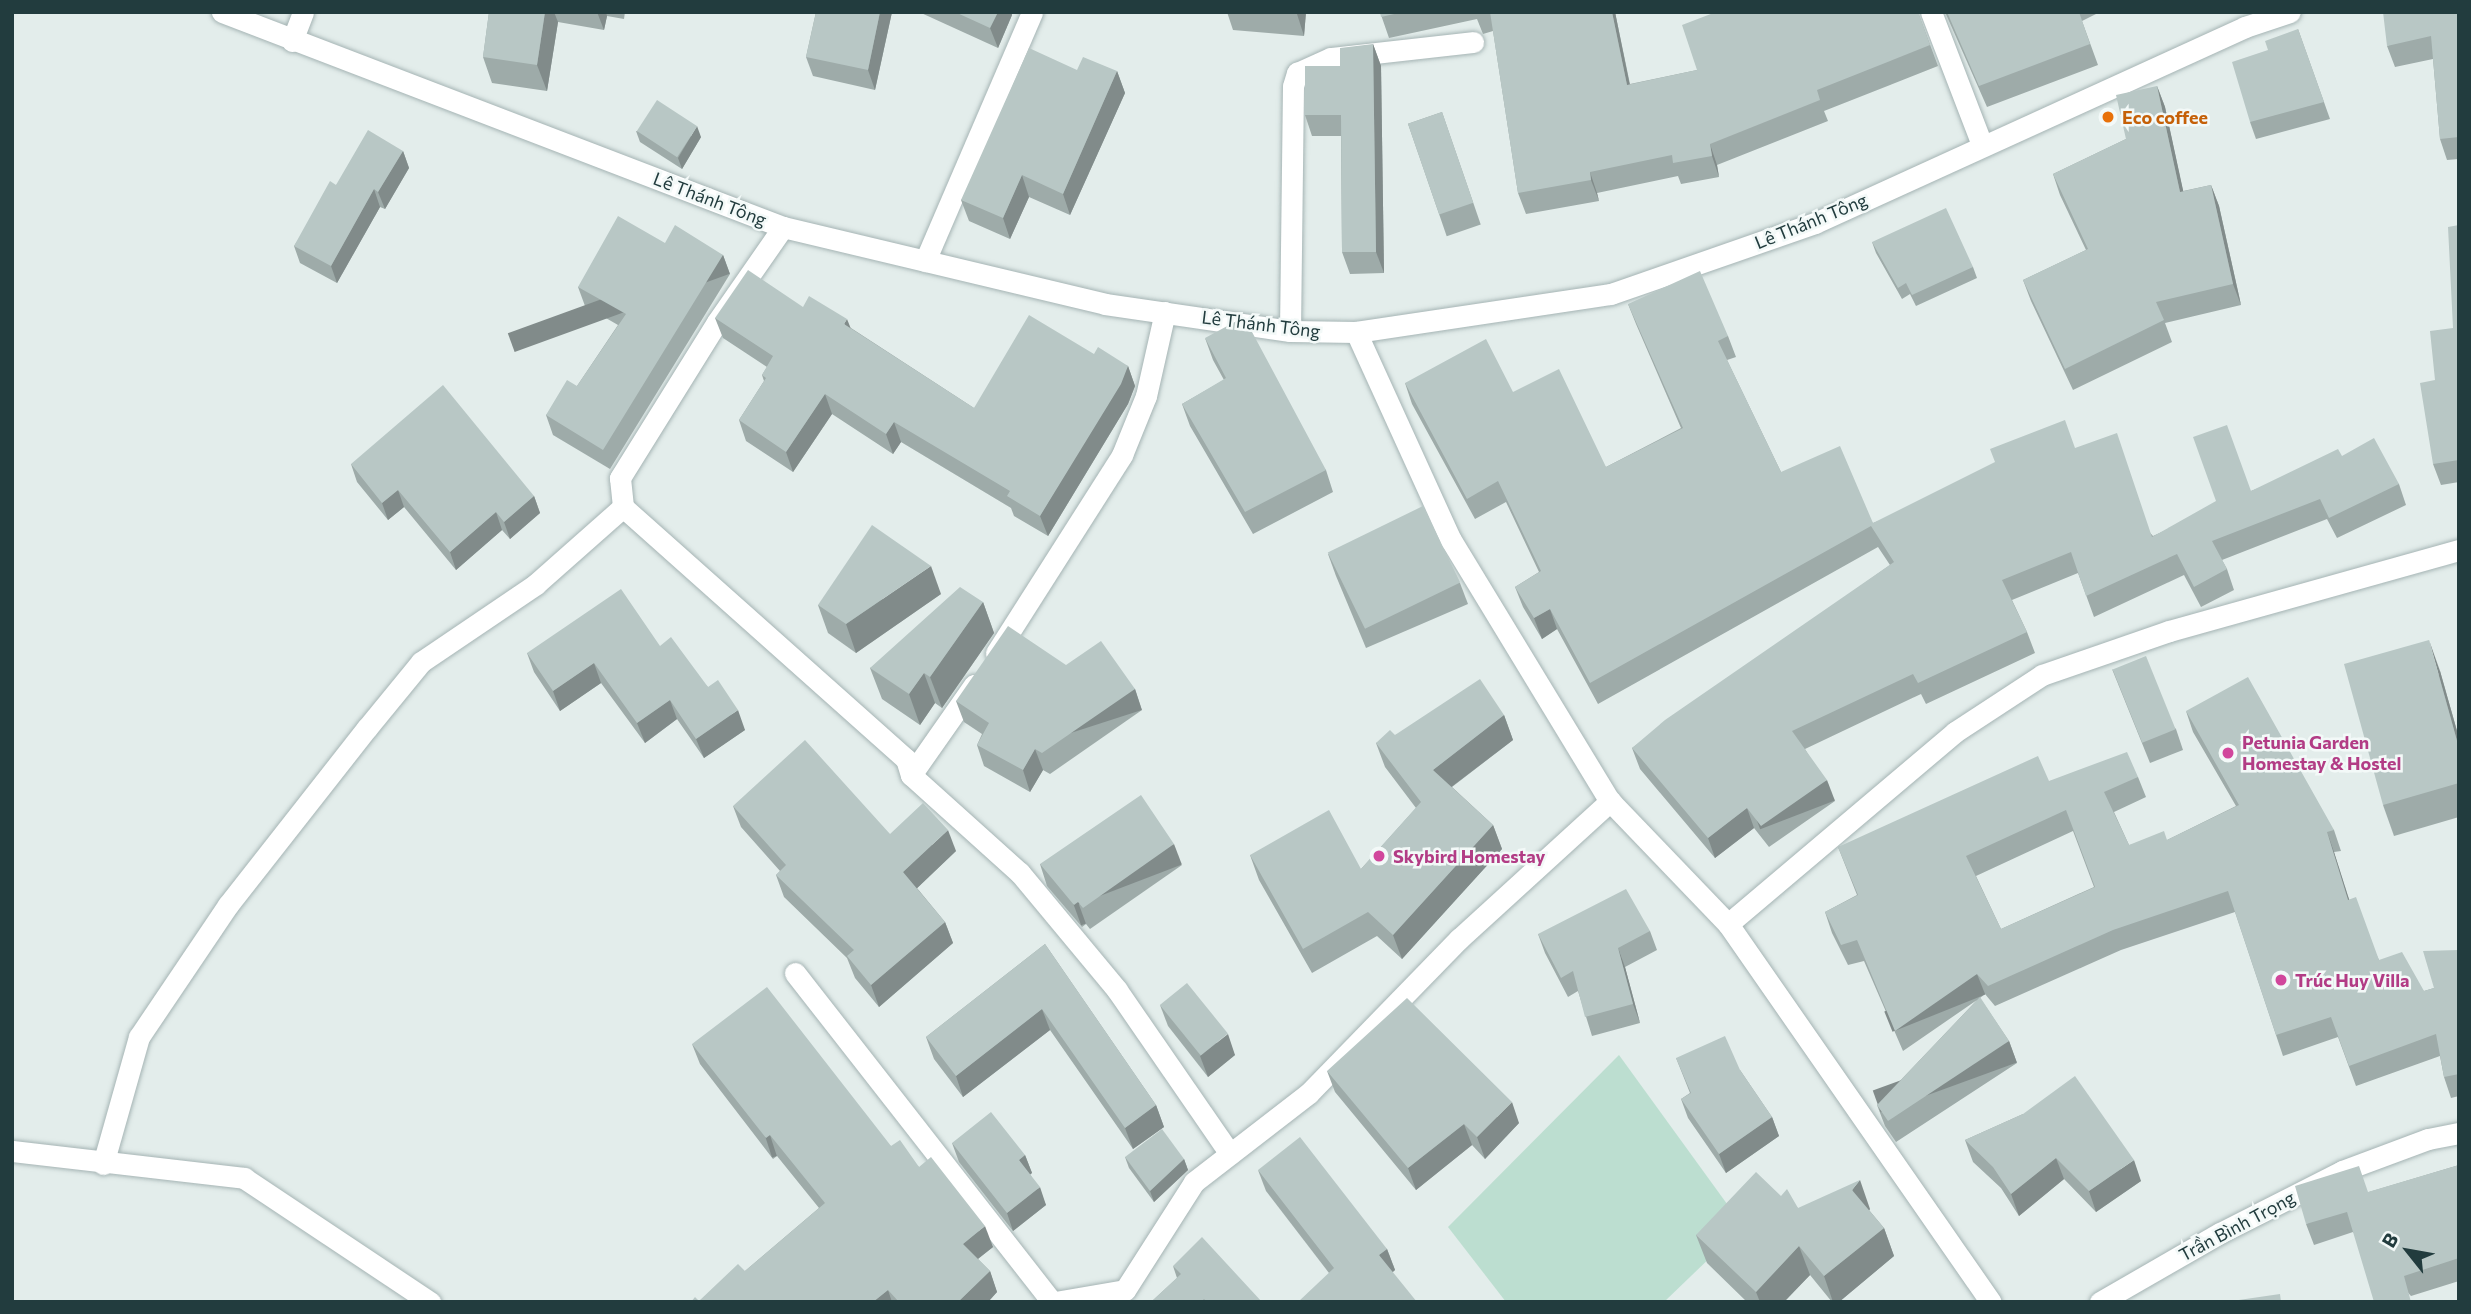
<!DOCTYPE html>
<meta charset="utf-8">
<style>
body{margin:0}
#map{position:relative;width:2471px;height:1314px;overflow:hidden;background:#e3edeb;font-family:Commissioner,sans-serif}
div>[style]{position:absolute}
.green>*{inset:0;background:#bcded0}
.roads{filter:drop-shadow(0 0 2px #a5b4b4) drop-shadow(0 0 2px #a5b4b4)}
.minor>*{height:21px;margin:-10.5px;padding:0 10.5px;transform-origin:10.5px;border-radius:10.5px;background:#fff}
.wall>*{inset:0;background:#9eaba9;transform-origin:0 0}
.shaded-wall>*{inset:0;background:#818b8a;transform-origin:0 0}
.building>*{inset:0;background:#b8c7c5;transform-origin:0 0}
.dots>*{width:19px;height:19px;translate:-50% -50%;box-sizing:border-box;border:4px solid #f3f9f8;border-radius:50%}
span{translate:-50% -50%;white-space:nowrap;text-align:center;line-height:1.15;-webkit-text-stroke:5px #f3f9f8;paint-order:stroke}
.food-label{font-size:18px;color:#c56008;font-weight:700}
.left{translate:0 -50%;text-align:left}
.street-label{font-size:18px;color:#223c3e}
.hotel-label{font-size:18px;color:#b23c85;font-weight:700}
.frame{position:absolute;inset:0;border:14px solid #223c3e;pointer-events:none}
.north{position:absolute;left:2373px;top:1216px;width:70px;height:70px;-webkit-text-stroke:5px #f3f9f8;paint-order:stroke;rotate:301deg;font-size:19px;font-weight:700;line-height:28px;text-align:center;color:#223c3e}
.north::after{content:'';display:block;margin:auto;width:24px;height:32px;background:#223c3e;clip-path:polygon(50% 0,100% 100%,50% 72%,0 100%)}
</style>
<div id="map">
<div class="green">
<div style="clip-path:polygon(1619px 1055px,1743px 1226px,1664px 1302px,1506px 1302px,1448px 1227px)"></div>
</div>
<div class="roads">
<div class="minor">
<div style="left:222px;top:12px;width:601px;rotate:20.97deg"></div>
<div style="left:783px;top:227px;width:331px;rotate:13.4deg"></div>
<div style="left:1105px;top:304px;width:187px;rotate:8.3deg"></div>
<div style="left:1290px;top:331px;width:66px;rotate:0.9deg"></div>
<div style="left:1356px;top:332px;width:258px;rotate:-8.5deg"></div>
<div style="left:1611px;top:294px;width:216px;rotate:-19.2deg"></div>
<div style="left:1815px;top:223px;width:473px;rotate:-24.5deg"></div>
<div style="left:2245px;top:27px;width:47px;rotate:-18.4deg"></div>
<div style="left:1931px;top:12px;width:142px;rotate:69deg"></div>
<div style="left:292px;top:41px;width:31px;rotate:-69deg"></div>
<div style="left:783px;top:227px;width:116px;rotate:124.8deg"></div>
<div style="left:717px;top:322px;width:184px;rotate:121.9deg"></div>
<div style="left:620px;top:478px;width:29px;rotate:84deg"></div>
<div style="left:623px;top:507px;width:379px;rotate:41.7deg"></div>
<div style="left:906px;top:759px;width:17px;rotate:73deg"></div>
<div style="left:911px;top:775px;width:147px;rotate:42deg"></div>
<div style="left:1020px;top:873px;width:152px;rotate:50.3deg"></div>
<div style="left:1117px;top:990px;width:199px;rotate:55.4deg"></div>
<div style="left:925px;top:261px;width:271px;rotate:-66.7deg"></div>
<div style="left:1290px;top:331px;width:245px;rotate:-89.3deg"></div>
<div style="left:1293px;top:86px;width:14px;rotate:-73deg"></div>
<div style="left:1297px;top:73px;width:37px;rotate:-24deg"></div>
<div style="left:1331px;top:58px;width:143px;rotate:-6.4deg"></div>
<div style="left:1356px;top:332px;width:229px;rotate:65.5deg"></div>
<div style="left:1451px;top:540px;width:306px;rotate:58.7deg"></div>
<div style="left:1610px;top:801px;width:170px;rotate:46.2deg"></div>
<div style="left:1728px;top:924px;width:460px;rotate:55.2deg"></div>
<div style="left:996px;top:653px;width:235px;rotate:-57.5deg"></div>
<div style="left:1122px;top:455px;width:64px;rotate:-67.9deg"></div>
<div style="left:1146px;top:396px;width:86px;rotate:-77.3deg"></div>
<div style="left:911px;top:775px;width:110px;rotate:-55deg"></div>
<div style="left:1728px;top:924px;width:297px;rotate:-40.2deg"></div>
<div style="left:1955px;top:732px;width:104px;rotate:-33.2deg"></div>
<div style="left:2042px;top:675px;width:134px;rotate:-19.1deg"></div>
<div style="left:2169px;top:631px;width:301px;rotate:-15.6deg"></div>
<div style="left:795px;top:973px;width:417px;rotate:52deg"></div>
<div style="left:12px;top:1151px;width:234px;rotate:6.6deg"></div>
<div style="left:244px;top:1178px;width:224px;rotate:33.7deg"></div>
<div style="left:103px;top:1164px;width:132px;rotate:-74.2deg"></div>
<div style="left:139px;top:1037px;width:159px;rotate:-56deg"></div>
<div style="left:228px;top:905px;width:225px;rotate:-51.9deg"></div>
<div style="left:367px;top:728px;width:85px;rotate:-50.7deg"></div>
<div style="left:421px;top:662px;width:139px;rotate:-34.1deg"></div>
<div style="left:536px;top:584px;width:116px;rotate:-41.5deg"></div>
<div style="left:1055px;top:1302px;width:71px;rotate:-9.7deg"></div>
<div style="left:1125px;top:1290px;width:128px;rotate:-57.4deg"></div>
<div style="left:1194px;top:1182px;width:145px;rotate:-37.7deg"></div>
<div style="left:1309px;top:1093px;width:215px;rotate:-45.8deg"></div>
<div style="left:1459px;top:939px;width:205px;rotate:-42.4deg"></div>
<div style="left:2100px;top:1302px;width:138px;rotate:-29.9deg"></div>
<div style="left:2220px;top:1233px;width:137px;rotate:-26.9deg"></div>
<div style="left:2342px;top:1171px;width:92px;rotate:-20.4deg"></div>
<div style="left:2428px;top:1139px;width:32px;rotate:-11deg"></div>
</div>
</div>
<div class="wall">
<div style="clip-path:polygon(489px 12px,625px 12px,624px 19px,607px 16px,604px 30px,558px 22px,547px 91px,492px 83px,483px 57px)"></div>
<div style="clip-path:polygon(816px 12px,892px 12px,875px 90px,813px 76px,806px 57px)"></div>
<div style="clip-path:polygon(919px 12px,1011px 12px,1012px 15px,998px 48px)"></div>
<div style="clip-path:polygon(1227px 12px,1306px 12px,1304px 36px,1233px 30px)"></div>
<div style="clip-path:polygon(1380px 12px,1615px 12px,1630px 84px,1697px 70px,1919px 15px,1938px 66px,1824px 111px,1828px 121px,1717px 165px,1719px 177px,1681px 184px,1678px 176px,1597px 193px,1599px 201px,1526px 214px,1518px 193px,1493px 31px,1483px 34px,1477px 19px,1389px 38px)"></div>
<div style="clip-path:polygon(1945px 12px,2100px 12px,2082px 21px,2098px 65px,1987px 107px)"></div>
<div style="clip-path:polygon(2459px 12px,2459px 159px,2447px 160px,2440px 139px,2433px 59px,2395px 67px,2387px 46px)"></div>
<div style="clip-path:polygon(2298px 29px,2330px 119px,2256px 139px,2250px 122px)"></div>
<div style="clip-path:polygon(1373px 44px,1381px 66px,1384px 273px,1350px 274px,1342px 252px,1341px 136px,1312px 136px,1305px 115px,1340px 66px)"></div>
<div style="clip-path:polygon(1117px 71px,1125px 93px,1070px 215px,1029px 197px,1010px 239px,969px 221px,961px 200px)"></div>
<div style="clip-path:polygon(2157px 86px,2165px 107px,2183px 191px,2211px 185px,2219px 206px,2241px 305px,2165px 323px,2172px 342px,2073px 390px,2031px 301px,2023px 280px,2086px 250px,2060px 195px,2053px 174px,2126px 139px)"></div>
<div style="left:1442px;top:112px;width:119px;height:36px;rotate:71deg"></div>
<div style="clip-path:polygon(636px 131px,701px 137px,682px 169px,640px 142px)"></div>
<div style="clip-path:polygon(403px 151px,409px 168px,385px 209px,380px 207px,337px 283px,300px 263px,294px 246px,336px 185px)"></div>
<div style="clip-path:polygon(2459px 225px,2459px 482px,2441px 485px,2433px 464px,2435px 380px,2453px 328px)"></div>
<div style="clip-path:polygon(1872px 242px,1973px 267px,1977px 278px,1916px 306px,1910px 294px,1902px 299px,1876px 253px)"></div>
<div style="clip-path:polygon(665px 243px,723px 255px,730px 274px,610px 469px,553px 435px,546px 415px,577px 386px,618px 325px,585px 306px,578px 287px)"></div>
<div style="clip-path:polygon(1628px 304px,1728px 336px,1736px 357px,1727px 360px,1781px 472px,1873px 523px,2075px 448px,2153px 536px,2251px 491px,2342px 456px,2399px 484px,2406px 505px,2337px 538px,2327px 519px,2222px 560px,2227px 569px,2234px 590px,2201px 607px,2184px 575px,2094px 617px,2078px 573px,2012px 600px,2027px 632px,2035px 653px,1926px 704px,1921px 694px,1805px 749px,1835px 801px,1769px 847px,1754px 828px,1715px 858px,1640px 769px,1632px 748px,1890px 565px,1878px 547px,1598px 704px,1557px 629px,1542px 639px,1523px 607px,1515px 587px,1539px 572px,1506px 502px,1475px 519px,1412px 404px,1405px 383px,1513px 392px,1606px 467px,1681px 428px,1636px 324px)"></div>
<div style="clip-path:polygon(803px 307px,851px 328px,974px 408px,1094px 354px,1128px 366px,1135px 386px,1128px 404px,1048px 536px,1014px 516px,1011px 508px,901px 442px,893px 454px,832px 414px,793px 472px,746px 441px,739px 420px,764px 381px,762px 375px,767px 367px,723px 338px,715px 318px)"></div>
<div style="clip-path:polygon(1205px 338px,1326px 470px,1333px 492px,1253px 534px,1190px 426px,1182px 404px,1224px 380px,1213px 360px)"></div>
<div style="clip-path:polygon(351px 464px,534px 496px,540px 513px,510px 539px,502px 530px,456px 570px,404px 507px,388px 520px,357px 482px)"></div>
<div style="clip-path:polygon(1328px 554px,1460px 583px,1468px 604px,1366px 648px,1336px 576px)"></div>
<div style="clip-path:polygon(941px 594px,856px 653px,828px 633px,818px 605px)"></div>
<div style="clip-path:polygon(983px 602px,994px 633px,942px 708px,935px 703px,920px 725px,882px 699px,870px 668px)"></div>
<div style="clip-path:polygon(660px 646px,708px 687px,745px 730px,704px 758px,677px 719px,645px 743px,601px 683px,560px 711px,534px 672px,527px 653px)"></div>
<div style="clip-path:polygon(1066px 665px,1135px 689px,1142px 710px,1050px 774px,1043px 770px,1030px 792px,984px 766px,977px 745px,982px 734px,964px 722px,956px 701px)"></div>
<div style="clip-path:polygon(2112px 669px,2176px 729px,2183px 750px,2150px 763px)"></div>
<div style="clip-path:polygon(2440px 671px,2459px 738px,2459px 817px,2394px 836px,2383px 805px)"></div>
<div style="clip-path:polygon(evenodd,2186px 711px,2334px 830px,2341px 851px,2334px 852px,2349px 900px,2379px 960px,2424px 991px,2434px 988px,2459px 950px,2459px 1096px,2451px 1098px,2444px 1077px,2440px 1056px,2356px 1086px,2338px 1037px,2283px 1056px,2235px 912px,2121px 950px,1995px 1006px,1985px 994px,1980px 998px,2009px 1041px,2017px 1063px,1896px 1142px,1885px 1126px,1877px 1105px,1977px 1000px,1903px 1051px,1864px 961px,1848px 965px,1832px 933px,1825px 912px,1857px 895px,1838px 847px,2049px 781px,2138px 777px,2146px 797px,2114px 812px,2129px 845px,2167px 840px,2236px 806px,2193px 732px,2186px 711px,2073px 831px,2094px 887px,2001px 929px,1976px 876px,2073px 831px)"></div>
<div style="clip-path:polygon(1504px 715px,1513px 740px,1452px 787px,1493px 825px,1502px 849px,1402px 959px,1377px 936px,1312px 973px,1259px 880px,1250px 855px,1361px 869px,1416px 808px,1385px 767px,1376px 743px,1395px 735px)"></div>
<div style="clip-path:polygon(733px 806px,890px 834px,956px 851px,917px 888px,945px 922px,953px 943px,879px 1007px,855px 978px,847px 958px,784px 897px,776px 875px,780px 871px,741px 827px)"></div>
<div style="clip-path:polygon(1040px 864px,1182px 865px,1090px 929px,1086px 924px,1082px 927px,1047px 886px)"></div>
<div style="clip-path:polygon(1650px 931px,1657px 950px,1625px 967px,1640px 1023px,1592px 1036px,1578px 991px,1568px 997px,1545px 953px,1538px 934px)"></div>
<div style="clip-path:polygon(1045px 944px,1156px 1105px,1164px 1127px,1133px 1149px,1050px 1030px,963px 1097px,934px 1059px,926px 1037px)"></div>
<div style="clip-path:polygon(1160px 1005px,1235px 1055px,1208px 1077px,1168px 1026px)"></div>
<div style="clip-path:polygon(692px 1044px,891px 1146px,919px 1167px,993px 1247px,978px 1259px,990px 1271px,997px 1292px,988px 1302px,691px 1302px,699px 1301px,745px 1271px,819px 1208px,777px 1156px,773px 1159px,700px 1064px)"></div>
<div style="clip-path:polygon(1676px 1058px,1740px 1070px,1772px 1117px,1779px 1136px,1726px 1173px,1688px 1118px,1681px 1099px,1690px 1093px)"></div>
<div style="clip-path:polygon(1327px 1071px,1519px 1123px,1485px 1159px,1472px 1145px,1416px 1190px,1335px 1092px)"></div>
<div style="clip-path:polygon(2023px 1114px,2141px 1181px,2096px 1212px,2064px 1179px,2019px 1216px,2001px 1188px,1973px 1162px,1965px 1140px)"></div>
<div style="clip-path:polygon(952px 1143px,1025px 1155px,1032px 1173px,1030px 1174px,1046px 1205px,1013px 1231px,959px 1162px)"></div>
<div style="clip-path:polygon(1125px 1157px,1184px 1159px,1188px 1170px,1154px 1202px,1129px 1168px)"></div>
<div style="clip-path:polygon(2459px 1165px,2459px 1281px,2411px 1296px,2353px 1232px,2314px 1245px,2306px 1224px,2369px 1192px)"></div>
<div style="clip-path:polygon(1258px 1170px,1387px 1249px,1395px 1270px,1393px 1272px,1329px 1273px,1266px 1191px)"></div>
<div style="clip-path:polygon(1781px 1196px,1798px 1208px,1870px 1209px,1869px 1210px,1884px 1228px,1894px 1256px,1839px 1302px,1832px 1302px,1810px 1275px,1784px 1302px,1747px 1302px,1707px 1263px,1696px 1235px)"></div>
<div style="clip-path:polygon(1173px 1266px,1262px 1302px,1151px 1302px,1177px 1278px)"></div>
</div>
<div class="shaded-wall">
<div style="clip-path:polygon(545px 12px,554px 12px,558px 22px,547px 91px,537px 65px)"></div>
<div style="clip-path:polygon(597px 12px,606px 12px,607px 16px,604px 30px)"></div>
<div style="clip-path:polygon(880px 12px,892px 12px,875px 90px,868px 70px)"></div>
<div style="clip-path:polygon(998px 12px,1011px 12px,1012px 15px,998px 48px,990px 28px)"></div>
<div style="clip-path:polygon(1297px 12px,1306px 12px,1304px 36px,1297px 14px)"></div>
<div style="clip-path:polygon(1612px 12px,1615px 12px,1634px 106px,1627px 85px)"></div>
<div style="clip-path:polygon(1373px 44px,1381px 66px,1384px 273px,1376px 252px)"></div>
<div style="clip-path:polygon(1117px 71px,1125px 93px,1070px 215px,1063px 194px)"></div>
<div style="clip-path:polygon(2157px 86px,2165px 107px,2188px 213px,2180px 192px)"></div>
<div style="clip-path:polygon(697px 126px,701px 137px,682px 169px,678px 158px)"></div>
<div style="clip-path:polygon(1710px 144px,1717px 165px,1719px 177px,1712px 156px)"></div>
<div style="clip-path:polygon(403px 151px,409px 168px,385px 209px,378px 192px)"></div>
<div style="clip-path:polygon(1590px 172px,1597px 193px,1599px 201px,1591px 180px)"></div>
<div style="clip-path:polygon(1022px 175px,1029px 197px,1010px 239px,1003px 218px)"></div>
<div style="clip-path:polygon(2211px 185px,2219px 206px,2241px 305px,2233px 284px)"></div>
<div style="clip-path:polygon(374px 189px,380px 207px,337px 283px,331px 266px)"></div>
<div style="left:723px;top:255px;width:20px;height:229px;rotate:70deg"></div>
<div style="clip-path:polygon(847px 319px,855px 339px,844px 324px)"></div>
<div style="clip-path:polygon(1128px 366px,1135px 386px,1128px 404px,1048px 536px,1040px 516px)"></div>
<div style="clip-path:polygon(825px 394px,832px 414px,793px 472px,786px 452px)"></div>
<div style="clip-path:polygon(894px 422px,901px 442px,893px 454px,886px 434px)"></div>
<div style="clip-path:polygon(398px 490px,404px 507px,388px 520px,382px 503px)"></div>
<div style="clip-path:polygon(534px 496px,540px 513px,510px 539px,504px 522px)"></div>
<div style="clip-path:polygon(496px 512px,502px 530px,456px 570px,450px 552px)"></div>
<div style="clip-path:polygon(931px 566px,941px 594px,856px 653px,846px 624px)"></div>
<div style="clip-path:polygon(983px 602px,994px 633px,942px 708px,930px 677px)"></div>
<div style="clip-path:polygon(1550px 609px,1557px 629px,1542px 639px,1534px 618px)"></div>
<div style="clip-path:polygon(2429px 640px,2440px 671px,2459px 738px,2459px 748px)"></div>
<div style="clip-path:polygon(594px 663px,601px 683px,560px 711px,553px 691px)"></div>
<div style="clip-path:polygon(924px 673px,935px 703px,920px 725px,909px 694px)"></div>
<div style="left:1135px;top:689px;width:22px;height:113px;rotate:72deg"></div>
<div style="clip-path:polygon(670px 700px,677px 719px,645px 743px,637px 723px)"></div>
<div style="clip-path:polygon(738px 710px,745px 730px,704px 758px,696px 739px)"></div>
<div style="clip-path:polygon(1504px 715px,1513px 740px,1442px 794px,1433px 770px)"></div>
<div style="clip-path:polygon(1035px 749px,1043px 770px,1030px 792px,1023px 770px)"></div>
<div style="left:1827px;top:780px;width:22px;height:80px;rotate:69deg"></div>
<div style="clip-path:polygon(1747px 808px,1754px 828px,1715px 858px,1708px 838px)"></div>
<div style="clip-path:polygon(1493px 825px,1502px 849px,1402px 959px,1393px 935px)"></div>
<div style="clip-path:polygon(948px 830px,956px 851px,911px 894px,903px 872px)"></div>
<div style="clip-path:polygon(2327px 832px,2334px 852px,2356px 921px,2348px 900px)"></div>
<div style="left:1174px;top:844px;width:22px;height:111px;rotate:69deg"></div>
<div style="left:1078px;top:902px;width:23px;height:5px;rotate:70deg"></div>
<div style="clip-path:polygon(945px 922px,953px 943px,879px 1007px,871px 985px)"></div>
<div style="clip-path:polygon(1618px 948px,1625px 967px,1640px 1023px,1633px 1004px)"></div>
<div style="left:1977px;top:974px;width:22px;height:100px;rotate:68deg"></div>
<div style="clip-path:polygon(1042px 1009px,1050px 1030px,963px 1097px,956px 1076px)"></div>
<div style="clip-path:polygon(1228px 1034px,1235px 1055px,1208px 1077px,1200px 1056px)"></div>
<div style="left:2009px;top:1041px;width:23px;height:145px;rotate:70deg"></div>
<div style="clip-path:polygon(1512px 1102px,1519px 1123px,1485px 1159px,1477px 1137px)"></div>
<div style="clip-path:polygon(1156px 1105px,1164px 1127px,1133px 1149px,1125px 1128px)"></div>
<div style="clip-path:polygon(1772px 1117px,1779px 1136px,1726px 1173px,1719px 1154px)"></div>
<div style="clip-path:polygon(1464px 1124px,1472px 1145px,1416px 1190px,1408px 1168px)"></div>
<div style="left:770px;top:1135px;width:22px;height:5px;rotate:72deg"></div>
<div style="clip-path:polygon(1025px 1155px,1032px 1173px,1026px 1178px,1019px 1160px)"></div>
<div style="clip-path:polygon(2056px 1158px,2064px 1179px,2019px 1216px,2011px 1194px)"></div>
<div style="clip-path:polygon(1184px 1159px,1188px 1170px,1154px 1202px,1150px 1191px)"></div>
<div style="clip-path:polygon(2134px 1160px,2141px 1181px,2096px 1212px,2089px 1191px)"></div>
<div style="clip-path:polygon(1860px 1180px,1870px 1209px,1863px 1219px,1852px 1190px)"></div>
<div style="clip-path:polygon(1040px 1187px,1046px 1205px,1013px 1231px,1007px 1213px)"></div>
<div style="clip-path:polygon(985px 1226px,993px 1247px,970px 1265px,963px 1244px)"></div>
<div style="clip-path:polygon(1884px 1228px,1894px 1256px,1839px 1302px,1833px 1302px,1824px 1276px)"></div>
<div style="clip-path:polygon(1799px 1246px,1810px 1275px,1784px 1302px,1760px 1302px,1756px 1292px)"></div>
<div style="clip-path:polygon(1387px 1249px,1395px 1270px,1387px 1276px,1379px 1255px)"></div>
<div style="clip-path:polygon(990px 1271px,997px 1292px,988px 1302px,958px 1302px)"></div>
<div style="clip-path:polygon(888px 1290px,892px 1302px,873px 1302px)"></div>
</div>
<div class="building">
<div style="clip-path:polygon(489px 12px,545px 12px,537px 65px,483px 57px)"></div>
<div style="clip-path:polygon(816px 12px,880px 12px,868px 70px,806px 57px)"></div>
<div style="clip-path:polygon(955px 12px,998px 12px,990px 28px)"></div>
<div style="clip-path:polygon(1271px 12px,1297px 12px,1297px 14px)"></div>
<div style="clip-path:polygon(1380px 12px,1403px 12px,1381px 17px)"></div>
<div style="clip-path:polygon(1490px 12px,1612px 12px,1627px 85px,1697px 70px,1682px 25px,1716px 12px,1918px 12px,1930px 45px,1817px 90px,1820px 100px,1710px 144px,1712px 156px,1673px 163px,1672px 155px,1590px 172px,1591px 180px,1518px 193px)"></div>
<div style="clip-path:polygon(1947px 12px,2079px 12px,2090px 44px,1979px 86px)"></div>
<div style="clip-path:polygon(2383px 12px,2459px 12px,2459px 137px,2440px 139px,2431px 36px,2387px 46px)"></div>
<div style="clip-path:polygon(2298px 29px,2324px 102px,2250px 122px,2232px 62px,2268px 50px,2265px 41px)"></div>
<div style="clip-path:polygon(1373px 44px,1376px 252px,1342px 252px,1341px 115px,1305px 115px,1305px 66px,1340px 66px,1340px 48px)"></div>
<div style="clip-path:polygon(1029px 48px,1077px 70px,1083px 57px,1117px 71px,1063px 194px,1022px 175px,1003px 218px,961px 200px)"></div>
<div style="clip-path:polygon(2157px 86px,2180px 192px,2211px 185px,2233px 284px,2156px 302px,2164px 320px,2065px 369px,2023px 280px,2088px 249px,2053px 174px,2126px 139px,2116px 95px)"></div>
<div style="left:657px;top:100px;width:48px;height:37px;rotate:33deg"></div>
<div style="left:1442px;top:112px;width:96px;height:36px;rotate:71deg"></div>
<div style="clip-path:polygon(368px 130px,403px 151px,378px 192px,374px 189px,331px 266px,294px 246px,330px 181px,336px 185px)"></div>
<div style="clip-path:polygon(1946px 208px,1973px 267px,1912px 295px,1906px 283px,1898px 288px,1872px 242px)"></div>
<div style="clip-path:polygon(618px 216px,665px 243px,675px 225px,723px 255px,603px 450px,546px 415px,567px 380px,577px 386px,626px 314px,578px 287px)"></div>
<div style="clip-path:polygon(2459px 225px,2459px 460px,2433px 464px,2420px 383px,2435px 380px,2430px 331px,2453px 328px,2448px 227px)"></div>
<div style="clip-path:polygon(748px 270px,803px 307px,809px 296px,847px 319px,844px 324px,974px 408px,1029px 315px,1094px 354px,1098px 347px,1128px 366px,1121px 384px,1040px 516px,1007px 496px,1010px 491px,894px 422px,886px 434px,825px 394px,786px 452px,739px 420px,766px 378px,762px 375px,773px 356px,715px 318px)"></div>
<div style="clip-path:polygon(1700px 271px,1728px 336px,1718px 341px,1781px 472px,1840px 446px,1873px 523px,1995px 462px,1990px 449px,2065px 420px,2075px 448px,2117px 433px,2152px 537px,2216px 501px,2193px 437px,2227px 425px,2251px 491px,2338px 449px,2342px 456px,2374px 438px,2399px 484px,2329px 518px,2320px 499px,2212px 541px,2227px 569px,2194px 587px,2177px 554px,2086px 596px,2071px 552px,2002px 580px,2027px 632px,1918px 683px,1913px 674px,1792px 731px,1827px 780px,1761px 826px,1747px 808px,1708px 838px,1632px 748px,1665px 720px,1894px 562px,1871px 526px,1590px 683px,1550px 609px,1534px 618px,1515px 587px,1541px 571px,1498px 481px,1467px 499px,1405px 383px,1486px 339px,1513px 392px,1559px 369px,1606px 467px,1683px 428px,1628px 304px)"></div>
<div style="clip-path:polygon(1244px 317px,1326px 470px,1245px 512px,1182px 404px,1226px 378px,1205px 338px)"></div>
<div style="clip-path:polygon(443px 385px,534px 496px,504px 522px,496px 512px,450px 552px,398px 490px,382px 503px,351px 464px)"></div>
<div style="left:1423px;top:506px;width:85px;height:106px;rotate:64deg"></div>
<div style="clip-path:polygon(872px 525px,931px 566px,846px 624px,818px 605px)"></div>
<div style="clip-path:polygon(960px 587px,983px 602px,930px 677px,924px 673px,909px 694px,870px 668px)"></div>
<div style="clip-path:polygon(621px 589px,660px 646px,671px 637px,708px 687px,718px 680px,738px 710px,696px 739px,670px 700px,637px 723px,594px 663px,553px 691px,527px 653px)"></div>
<div style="clip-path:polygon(1008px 626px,1066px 665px,1101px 641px,1135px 689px,1042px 753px,1035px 749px,1023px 770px,977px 745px,989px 723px,956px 701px)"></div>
<div style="clip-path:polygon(2429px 640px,2459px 748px,2459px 783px,2383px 805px,2344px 664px)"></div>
<div style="left:2146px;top:656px;width:79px;height:36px;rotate:68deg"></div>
<div style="clip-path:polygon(evenodd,2248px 677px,2334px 830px,2327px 832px,2348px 900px,2356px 897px,2379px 960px,2402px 952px,2424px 991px,2434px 988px,2423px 951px,2459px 950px,2459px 1074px,2444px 1077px,2436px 1034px,2349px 1066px,2331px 1017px,2276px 1035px,2228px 891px,2113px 930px,1988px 986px,1977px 974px,1895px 1031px,1857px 940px,1841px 945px,1825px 912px,1858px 895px,1838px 847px,2038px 756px,2049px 781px,2127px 752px,2138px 777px,2104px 792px,2129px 845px,2164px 831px,2167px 840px,2239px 805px,2186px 711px,2248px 677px,2066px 810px,2095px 887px,2001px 929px,1966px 856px,2066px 810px)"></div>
<div style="clip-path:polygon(1480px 679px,1504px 715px,1433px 770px,1493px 825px,1393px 935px,1368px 912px,1303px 949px,1250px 855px,1329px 810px,1361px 869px,1421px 802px,1376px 743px,1390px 730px,1395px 735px)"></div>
<div style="clip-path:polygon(805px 740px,890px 834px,923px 803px,948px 830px,903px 872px,945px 922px,871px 985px,847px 956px,854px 950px,776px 875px,786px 865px,733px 806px)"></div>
<div style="clip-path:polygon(1141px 795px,1174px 844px,1083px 908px,1078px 902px,1074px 905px,1040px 864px)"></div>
<div style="clip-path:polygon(1626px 889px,1650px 931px,1618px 948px,1633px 1004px,1585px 1017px,1573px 971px,1561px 978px,1538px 934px)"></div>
<div style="clip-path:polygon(1045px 944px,1156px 1105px,1125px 1128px,1042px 1009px,956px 1076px,926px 1037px)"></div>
<div style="left:1187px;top:983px;width:65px;height:35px;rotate:51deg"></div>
<div style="clip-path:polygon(767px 987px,891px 1146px,900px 1140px,919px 1167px,931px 1157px,985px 1226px,963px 1244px,990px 1271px,958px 1302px,899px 1302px,888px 1290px,873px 1302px,691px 1302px,695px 1297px,699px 1301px,738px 1264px,745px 1271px,825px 1203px,770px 1135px,766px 1138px,692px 1044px)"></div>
<div style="clip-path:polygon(1980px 997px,2009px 1041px,1888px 1121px,1877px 1105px)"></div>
<div style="clip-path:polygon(1407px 998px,1512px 1102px,1477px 1137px,1464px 1124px,1408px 1168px,1327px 1071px)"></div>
<div style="clip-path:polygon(1725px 1036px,1740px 1070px,1772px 1117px,1719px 1154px,1681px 1099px,1691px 1093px,1676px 1058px)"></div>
<div style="clip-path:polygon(2075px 1076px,2134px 1160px,2089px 1191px,2056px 1158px,2011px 1194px,1993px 1167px,1965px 1140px,2023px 1114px)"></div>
<div style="clip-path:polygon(991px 1112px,1025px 1155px,1019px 1160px,1040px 1187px,1007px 1213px,952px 1143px)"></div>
<div style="clip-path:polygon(1162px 1129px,1184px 1159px,1150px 1191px,1125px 1157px)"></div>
<div style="clip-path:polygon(1300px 1137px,1387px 1249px,1379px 1255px,1417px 1302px,1298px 1302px,1334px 1268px,1258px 1170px)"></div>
<div style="clip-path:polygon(2459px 1165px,2459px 1258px,2404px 1276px,2411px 1302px,2374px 1302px,2347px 1212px,2306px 1224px,2295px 1186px,2359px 1166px,2368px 1192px)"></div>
<div style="clip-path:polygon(1756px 1172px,1781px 1196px,1787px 1189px,1798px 1208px,1860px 1180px,1852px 1190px,1884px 1228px,1824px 1276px,1799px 1246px,1756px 1292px,1696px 1235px)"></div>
<div style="clip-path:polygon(1202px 1237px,1262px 1302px,1207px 1302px,1204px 1299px,1201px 1302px,1151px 1302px,1181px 1274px,1173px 1266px)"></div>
<div style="clip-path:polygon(2280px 1294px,2281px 1302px,2225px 1302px)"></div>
</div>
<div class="dots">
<div style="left:2108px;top:117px;background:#e8710a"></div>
<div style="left:2228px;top:753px;background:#d1479c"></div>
<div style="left:1379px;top:856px;background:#d1479c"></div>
<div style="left:2281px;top:980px;background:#d1479c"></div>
</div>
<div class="food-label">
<span class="left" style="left:2122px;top:117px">Eco coffee</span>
</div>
<div class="street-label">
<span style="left:710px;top:199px;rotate:21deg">Lê Thánh Tông</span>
<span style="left:1811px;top:221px;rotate:-22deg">Lê Thánh Tông</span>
<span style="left:1261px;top:324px;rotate:7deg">Lê Thánh Tông</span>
<span style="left:2237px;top:1226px;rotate:-28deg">Trần Bình Trọng</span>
</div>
<div class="hotel-label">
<span class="left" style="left:2242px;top:753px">Petunia Garden<br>Homestay &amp; Hostel</span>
<span class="left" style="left:1393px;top:856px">Skybird Homestay</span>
<span class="left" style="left:2295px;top:980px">Trúc Huy Villa</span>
</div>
<div class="frame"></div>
<div class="north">B</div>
</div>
